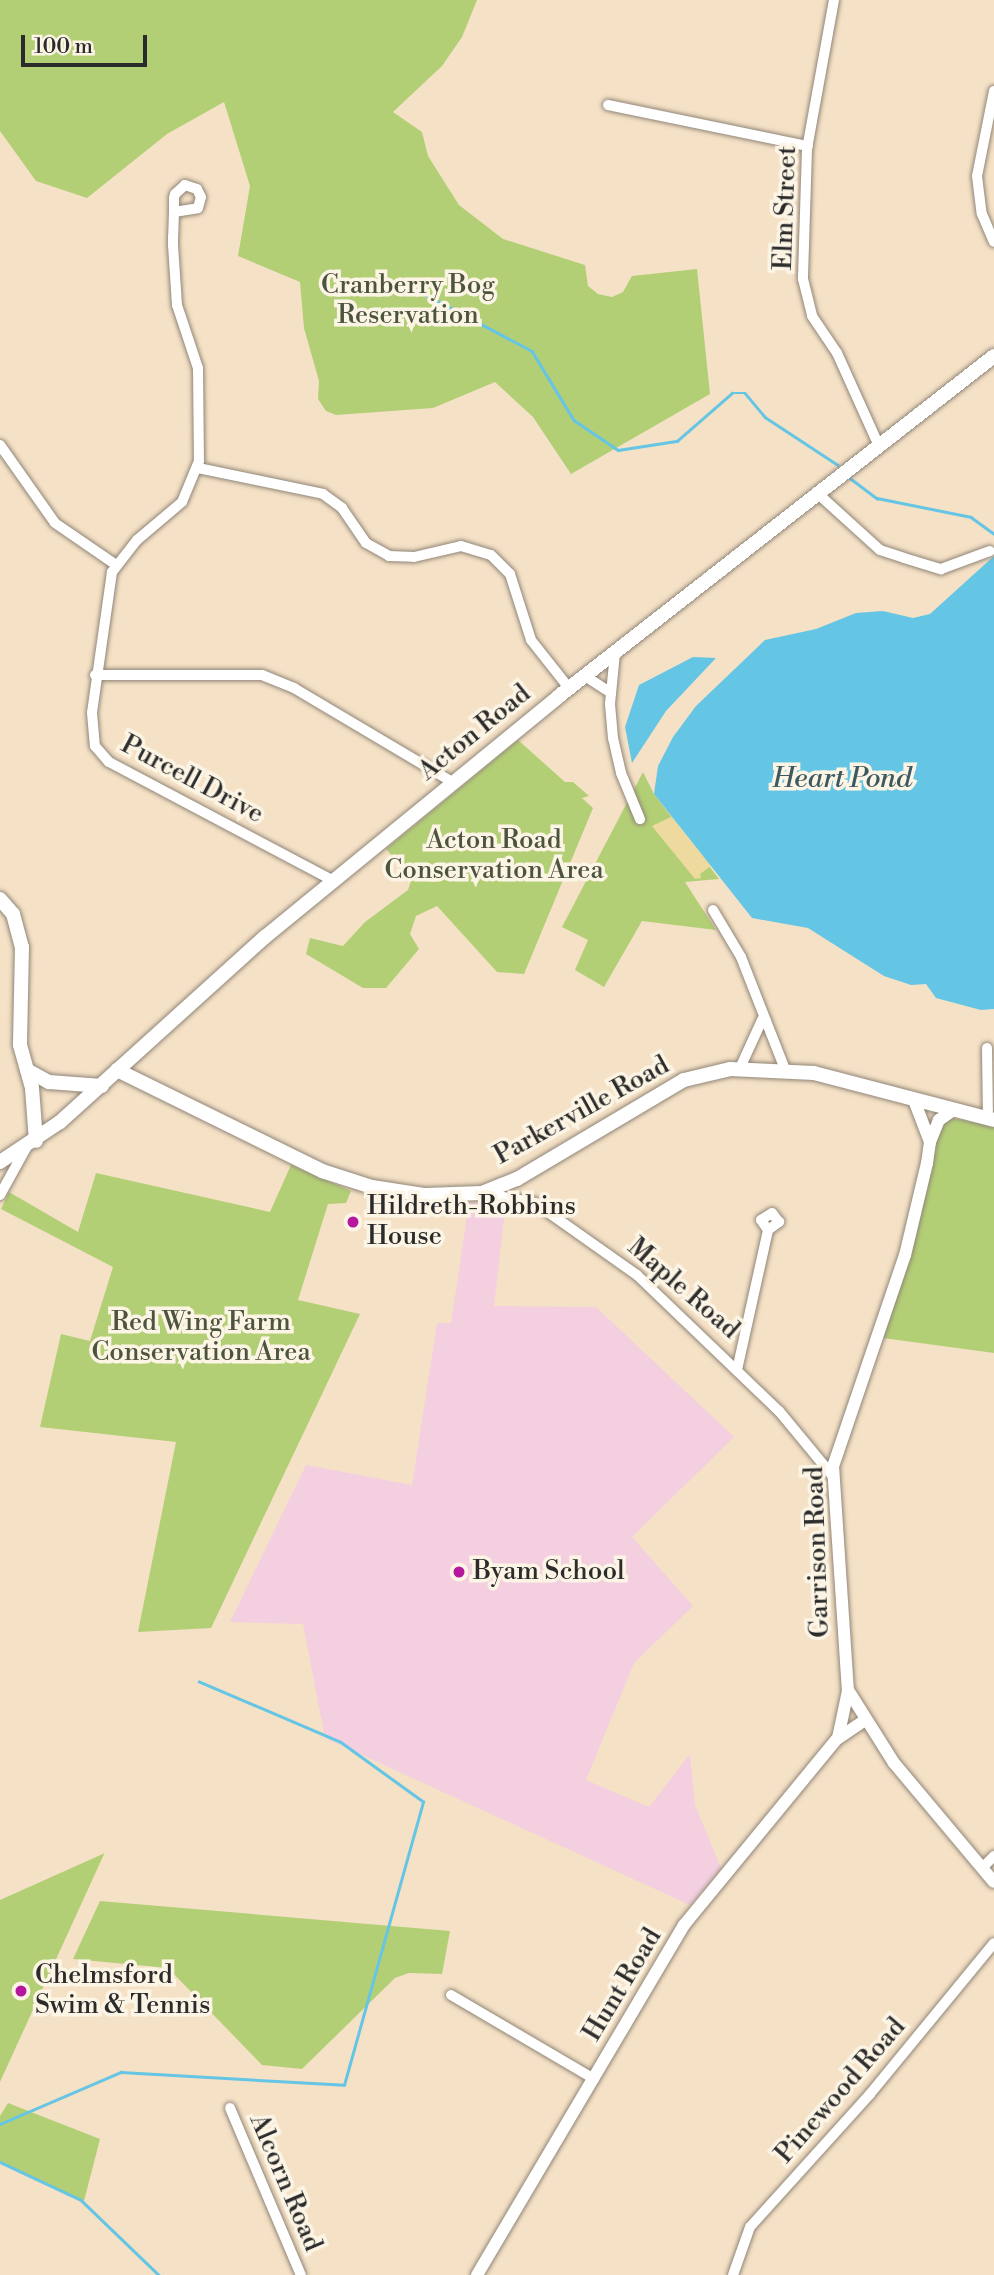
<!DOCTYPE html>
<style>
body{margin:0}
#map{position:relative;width:994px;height:2275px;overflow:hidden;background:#f5e1c6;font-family:"Libre Bodoni",serif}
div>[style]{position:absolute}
.built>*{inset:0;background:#f3cfe0}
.green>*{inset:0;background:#b3cf76}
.sand>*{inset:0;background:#eeda9e}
.water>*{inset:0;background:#65c5e4}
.stream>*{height:2.5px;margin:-1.25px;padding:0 1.25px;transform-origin:1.25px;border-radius:1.25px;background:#65c5e4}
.roads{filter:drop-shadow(0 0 2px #908678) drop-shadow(0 0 2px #908678)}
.minor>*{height:10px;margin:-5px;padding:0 5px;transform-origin:5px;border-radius:5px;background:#fff}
.tertiary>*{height:12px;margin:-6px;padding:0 6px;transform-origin:6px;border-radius:6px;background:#fff}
.secondary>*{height:14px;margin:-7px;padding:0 7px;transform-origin:7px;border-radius:7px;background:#fff}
.dots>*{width:19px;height:19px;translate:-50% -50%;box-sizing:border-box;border:4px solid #fcf5e5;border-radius:50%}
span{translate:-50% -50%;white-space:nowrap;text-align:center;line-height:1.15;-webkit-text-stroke:7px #fcf5e5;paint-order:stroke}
.street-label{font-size:26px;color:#2b2b2b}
.park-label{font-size:26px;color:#4d543e}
.poi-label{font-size:26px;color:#2b2b2b}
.left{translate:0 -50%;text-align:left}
.water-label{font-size:28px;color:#3c5962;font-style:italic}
.scale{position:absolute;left:21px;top:35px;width:126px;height:32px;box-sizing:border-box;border:4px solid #2b2b2b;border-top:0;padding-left:9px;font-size:21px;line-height:24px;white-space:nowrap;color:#2b2b2b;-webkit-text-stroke:5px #fcf5e5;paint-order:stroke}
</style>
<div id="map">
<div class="built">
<div style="clip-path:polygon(506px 1202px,494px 1306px,596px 1307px,734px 1437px,632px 1537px,693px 1606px,634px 1663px,586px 1780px,649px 1807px,690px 1754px,695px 1805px,721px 1868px,690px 1905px,325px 1738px,303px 1624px,230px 1622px,306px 1465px,412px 1485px,437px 1323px,451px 1323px,469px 1203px)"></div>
</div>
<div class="green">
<div style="clip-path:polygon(0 0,477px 0,462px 37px,442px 66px,393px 112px,422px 132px,428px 156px,459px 205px,503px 239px,585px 265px,588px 286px,598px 294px,612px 297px,623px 292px,632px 276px,697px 269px,710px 394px,571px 474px,533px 417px,495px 382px,433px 408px,336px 415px,326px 411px,318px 399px,319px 381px,304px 328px,300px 282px,238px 256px,250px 186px,224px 102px,167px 134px,87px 198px,36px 181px,0 131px)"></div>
<div style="clip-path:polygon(518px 740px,565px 782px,573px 782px,589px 796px,582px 798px,593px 808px,524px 974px,497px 972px,437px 906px,416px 916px,410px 934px,419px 949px,386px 988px,363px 988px,306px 954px,310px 938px,343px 946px,365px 922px,408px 890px,412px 878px,386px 849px)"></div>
<div style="clip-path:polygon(643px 772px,654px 794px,719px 879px,685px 882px,716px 930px,642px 921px,604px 987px,575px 970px,588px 940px,562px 927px)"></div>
<div style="clip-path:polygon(951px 1118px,994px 1126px,994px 1353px,883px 1338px,916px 1237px,936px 1139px,943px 1124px)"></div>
<div style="clip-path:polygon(291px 1165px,351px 1191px,346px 1203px,328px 1204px,298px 1300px,360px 1314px,211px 1628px,138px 1632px,176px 1442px,40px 1427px,61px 1334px,90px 1341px,113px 1267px,1px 1209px,9px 1192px,78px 1232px,96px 1173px,270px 1212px)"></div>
<div style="clip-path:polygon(105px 1853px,105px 1852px,0 2082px,0 1900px)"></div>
<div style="clip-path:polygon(100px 1901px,450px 1931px,442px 1974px,409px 1973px,395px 1978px,302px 2069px,262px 2065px,168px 1968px,73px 1959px)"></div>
<div style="clip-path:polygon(8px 2103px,100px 2139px,84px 2201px,0 2163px,0 2116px)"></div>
</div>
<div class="sand">
<div style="clip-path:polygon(671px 817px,711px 866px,700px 874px,701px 878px,695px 879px,652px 826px)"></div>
</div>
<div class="water">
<div style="clip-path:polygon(994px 556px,994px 1009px,981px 1010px,936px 998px,926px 984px,911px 985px,884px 976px,808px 928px,752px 918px,654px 794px,658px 766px,673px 737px,696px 706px,765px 640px,816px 629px,856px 613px,883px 611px,913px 618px,930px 614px)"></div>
<div style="clip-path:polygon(693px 657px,716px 658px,666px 711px,632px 763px,625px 727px,639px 685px)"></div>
</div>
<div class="stream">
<div style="left:415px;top:289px;width:132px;rotate:27.9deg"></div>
<div style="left:532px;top:351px;width:81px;rotate:58.7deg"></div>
<div style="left:574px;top:420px;width:53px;rotate:34.3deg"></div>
<div style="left:618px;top:450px;width:60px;rotate:-8.7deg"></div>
<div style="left:677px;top:441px;width:73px;rotate:-41.1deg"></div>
<div style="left:732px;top:393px;width:13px"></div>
<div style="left:745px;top:393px;width:31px;rotate:50deg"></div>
<div style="left:765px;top:417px;width:87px;rotate:33.3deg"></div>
<div style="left:850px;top:478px;width:34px;rotate:37deg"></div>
<div style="left:877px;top:498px;width:96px;rotate:11.4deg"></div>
<div style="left:971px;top:517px;width:29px;rotate:36deg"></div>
<div style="left:0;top:2124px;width:132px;rotate:-23.3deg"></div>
<div style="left:121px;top:2072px;width:223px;rotate:3.3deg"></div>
<div style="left:344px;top:2085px;width:294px;rotate:-74.4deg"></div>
<div style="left:423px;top:1802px;width:102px;rotate:-144.1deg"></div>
<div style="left:340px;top:1742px;width:153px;rotate:-156.9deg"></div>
<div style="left:0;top:2162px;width:89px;rotate:25.1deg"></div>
<div style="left:81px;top:2200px;width:108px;rotate:43.9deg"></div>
</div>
<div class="roads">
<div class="minor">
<div style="left:834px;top:0;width:151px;rotate:100.3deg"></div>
<div style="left:807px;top:149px;width:130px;rotate:91.8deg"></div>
<div style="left:803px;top:279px;width:38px;rotate:76deg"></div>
<div style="left:812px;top:316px;width:45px;rotate:56deg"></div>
<div style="left:837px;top:353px;width:100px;rotate:65.7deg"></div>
<div style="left:994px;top:91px;width:87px;rotate:101.3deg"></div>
<div style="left:977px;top:176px;width:38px;rotate:83deg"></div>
<div style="left:982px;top:214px;width:30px;rotate:67deg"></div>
<div style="left:608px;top:105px;width:204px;rotate:11.6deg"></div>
<div style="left:174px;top:212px;width:24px;rotate:-9deg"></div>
<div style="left:198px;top:208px;width:11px;rotate:-75deg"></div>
<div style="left:201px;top:197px;width:9px;rotate:-117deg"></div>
<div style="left:197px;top:189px;width:13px;rotate:-162deg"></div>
<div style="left:185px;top:185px;width:13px;rotate:138deg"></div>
<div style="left:175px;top:194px;width:4px;rotate:104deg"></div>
<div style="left:174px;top:198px;width:14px;rotate:90deg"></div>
<div style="left:174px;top:212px;width:25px;rotate:92deg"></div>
<div style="left:173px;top:237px;width:8px;rotate:90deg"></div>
<div style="left:173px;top:245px;width:60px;rotate:86.2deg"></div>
<div style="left:177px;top:305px;width:66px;rotate:71.6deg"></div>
<div style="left:198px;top:368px;width:93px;rotate:89.4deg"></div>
<div style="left:199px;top:461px;width:44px;rotate:112.5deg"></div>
<div style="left:182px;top:502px;width:59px;rotate:139.8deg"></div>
<div style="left:137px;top:540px;width:41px;rotate:128deg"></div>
<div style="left:112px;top:572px;width:142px;rotate:98.1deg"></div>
<div style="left:92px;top:713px;width:33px;rotate:85deg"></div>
<div style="left:95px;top:746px;width:21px;rotate:49deg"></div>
<div style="left:109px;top:762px;width:255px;rotate:27.9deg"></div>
<div style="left:0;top:445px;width:95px;rotate:54.8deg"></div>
<div style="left:55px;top:523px;width:74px;rotate:34.5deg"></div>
<div style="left:198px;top:468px;width:128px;rotate:11.7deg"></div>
<div style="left:323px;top:494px;width:24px;rotate:36deg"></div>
<div style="left:342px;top:508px;width:42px;rotate:55.6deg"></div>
<div style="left:366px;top:543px;width:26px;rotate:29deg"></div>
<div style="left:389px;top:556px;width:25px;rotate:2deg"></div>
<div style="left:414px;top:557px;width:48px;rotate:-13.2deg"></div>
<div style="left:461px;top:546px;width:31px;rotate:17deg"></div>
<div style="left:491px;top:555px;width:27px;rotate:45deg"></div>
<div style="left:510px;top:574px;width:69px;rotate:72.3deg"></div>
<div style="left:531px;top:640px;width:61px;rotate:51.6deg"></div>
<div style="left:816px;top:492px;width:86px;rotate:42.2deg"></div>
<div style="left:880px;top:550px;width:25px;rotate:18deg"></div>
<div style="left:904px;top:558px;width:39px;rotate:17deg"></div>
<div style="left:941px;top:569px;width:52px;rotate:-20.2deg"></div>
<div style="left:615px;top:653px;width:51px;rotate:95.6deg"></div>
<div style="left:610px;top:704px;width:34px;rotate:85deg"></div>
<div style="left:613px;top:738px;width:36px;rotate:77deg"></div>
<div style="left:621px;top:773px;width:50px;rotate:67.6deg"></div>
<div style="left:95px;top:675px;width:167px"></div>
<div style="left:262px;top:675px;width:35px;rotate:22deg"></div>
<div style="left:294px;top:688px;width:186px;rotate:30.7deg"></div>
<div style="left:585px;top:676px;width:31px;rotate:33deg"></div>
<div style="left:713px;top:910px;width:55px;rotate:59.2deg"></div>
<div style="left:741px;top:957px;width:120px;rotate:68.6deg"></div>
<div style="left:987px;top:1048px;width:71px;rotate:89.2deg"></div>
<div style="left:740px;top:1068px;width:53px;rotate:-65.4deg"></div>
<div style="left:487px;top:1194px;width:49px;rotate:10.6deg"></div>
<div style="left:535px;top:1203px;width:125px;rotate:35.2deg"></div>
<div style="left:637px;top:1275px;width:197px;rotate:43.8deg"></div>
<div style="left:779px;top:1411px;width:83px;rotate:50.4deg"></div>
<div style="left:0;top:1195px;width:56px;rotate:-61.1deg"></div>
<div style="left:737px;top:1370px;width:143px;rotate:-77.5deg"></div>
<div style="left:768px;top:1230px;width:14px;rotate:-36deg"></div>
<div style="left:779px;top:1222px;width:11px;rotate:-128deg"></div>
<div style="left:772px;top:1213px;width:13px;rotate:148deg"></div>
<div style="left:761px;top:1220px;width:12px;rotate:55deg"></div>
<div style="left:982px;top:1868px;width:17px;rotate:-45deg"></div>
<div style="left:451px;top:1995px;width:166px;rotate:30.4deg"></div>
<div style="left:230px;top:2108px;width:181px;rotate:67deg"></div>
<div style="left:733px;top:2275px;width:51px;rotate:-70.5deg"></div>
<div style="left:750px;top:2227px;width:179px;rotate:-47.9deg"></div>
<div style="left:870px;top:2094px;width:195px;rotate:-50.6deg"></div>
</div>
<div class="tertiary">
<div style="left:914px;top:1100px;width:45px;rotate:69.1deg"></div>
<div style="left:930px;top:1142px;width:21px;rotate:98deg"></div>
<div style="left:927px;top:1163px;width:95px;rotate:103.4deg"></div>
<div style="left:905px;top:1255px;width:223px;rotate:108.8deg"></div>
<div style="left:833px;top:1466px;width:225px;rotate:86.2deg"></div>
<div style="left:848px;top:1690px;width:86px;rotate:57.8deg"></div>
<div style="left:894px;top:1763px;width:155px;rotate:50deg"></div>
<div style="left:930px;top:1142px;width:24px;rotate:-68deg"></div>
<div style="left:939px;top:1120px;width:16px;rotate:-35deg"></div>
<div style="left:838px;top:1738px;width:48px;rotate:-78deg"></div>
<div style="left:477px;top:2275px;width:407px;rotate:-59.4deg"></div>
<div style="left:684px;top:1925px;width:241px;rotate:-50.6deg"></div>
<div style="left:837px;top:1739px;width:32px;rotate:-34deg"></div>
</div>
<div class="secondary">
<div style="left:0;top:899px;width:20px;rotate:49deg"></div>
<div style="left:13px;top:914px;width:34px;rotate:75deg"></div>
<div style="left:22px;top:947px;width:98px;rotate:91.2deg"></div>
<div style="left:20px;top:1045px;width:45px;rotate:74.4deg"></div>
<div style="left:32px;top:1088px;width:53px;rotate:85.7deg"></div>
<div style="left:27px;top:1070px;width:25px;rotate:29deg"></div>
<div style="left:49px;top:1082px;width:53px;rotate:4.3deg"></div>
<div style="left:117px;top:1070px;width:229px;rotate:26.2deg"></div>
<div style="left:322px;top:1171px;width:52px;rotate:17.7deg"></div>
<div style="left:372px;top:1187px;width:54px;rotate:8.6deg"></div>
<div style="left:425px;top:1195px;width:57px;rotate:-2deg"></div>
<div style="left:482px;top:1193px;width:38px;rotate:-22deg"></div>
<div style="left:517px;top:1179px;width:194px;rotate:-30.7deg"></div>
<div style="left:684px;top:1080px;width:47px;rotate:-13.4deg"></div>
<div style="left:730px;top:1069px;width:84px;rotate:2.7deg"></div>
<div style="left:814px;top:1073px;width:186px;rotate:14.6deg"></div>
<div style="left:0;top:1162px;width:72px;rotate:-33.7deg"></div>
<div style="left:60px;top:1122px;width:276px;rotate:-42.1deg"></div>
<div style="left:265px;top:937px;width:380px;rotate:-39.3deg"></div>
<div style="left:559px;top:696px;width:552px;rotate:-38.01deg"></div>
</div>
</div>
<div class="dots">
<div style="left:353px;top:1222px;background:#b5179e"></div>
<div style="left:459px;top:1572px;background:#b5179e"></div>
<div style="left:21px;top:1991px;background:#b5179e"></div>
</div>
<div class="street-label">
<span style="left:786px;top:208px;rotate:-88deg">Elm Street</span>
<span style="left:475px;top:733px;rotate:-39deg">Acton Road</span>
<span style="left:192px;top:780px;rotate:28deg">Purcell Drive</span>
<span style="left:582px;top:1111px;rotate:-29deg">Parkerville Road</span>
<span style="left:683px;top:1289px;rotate:41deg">Maple Road</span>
<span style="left:818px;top:1552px;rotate:-92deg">Garrison Road</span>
<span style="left:623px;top:1985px;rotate:-59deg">Hunt Road</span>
<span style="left:841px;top:2091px;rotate:-49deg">Pinewood Road</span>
<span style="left:285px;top:2183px;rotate:67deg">Alcorn Road</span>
</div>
<div class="park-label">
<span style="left:408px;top:301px">Cranberry Bog<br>Reservation</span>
<span style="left:494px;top:856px">Acton Road<br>Conservation Area</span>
<span style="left:201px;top:1338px">Red Wing Farm<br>Conservation Area</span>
</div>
<div class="poi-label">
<span class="left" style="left:367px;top:1222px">Hildreth-Robbins<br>House</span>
<span class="left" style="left:473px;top:1572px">Byam School</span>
<span class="left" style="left:35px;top:1991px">Chelmsford<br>Swim &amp; Tennis</span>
</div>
<div class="water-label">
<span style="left:842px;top:779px">Heart Pond</span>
</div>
<div class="scale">100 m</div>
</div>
